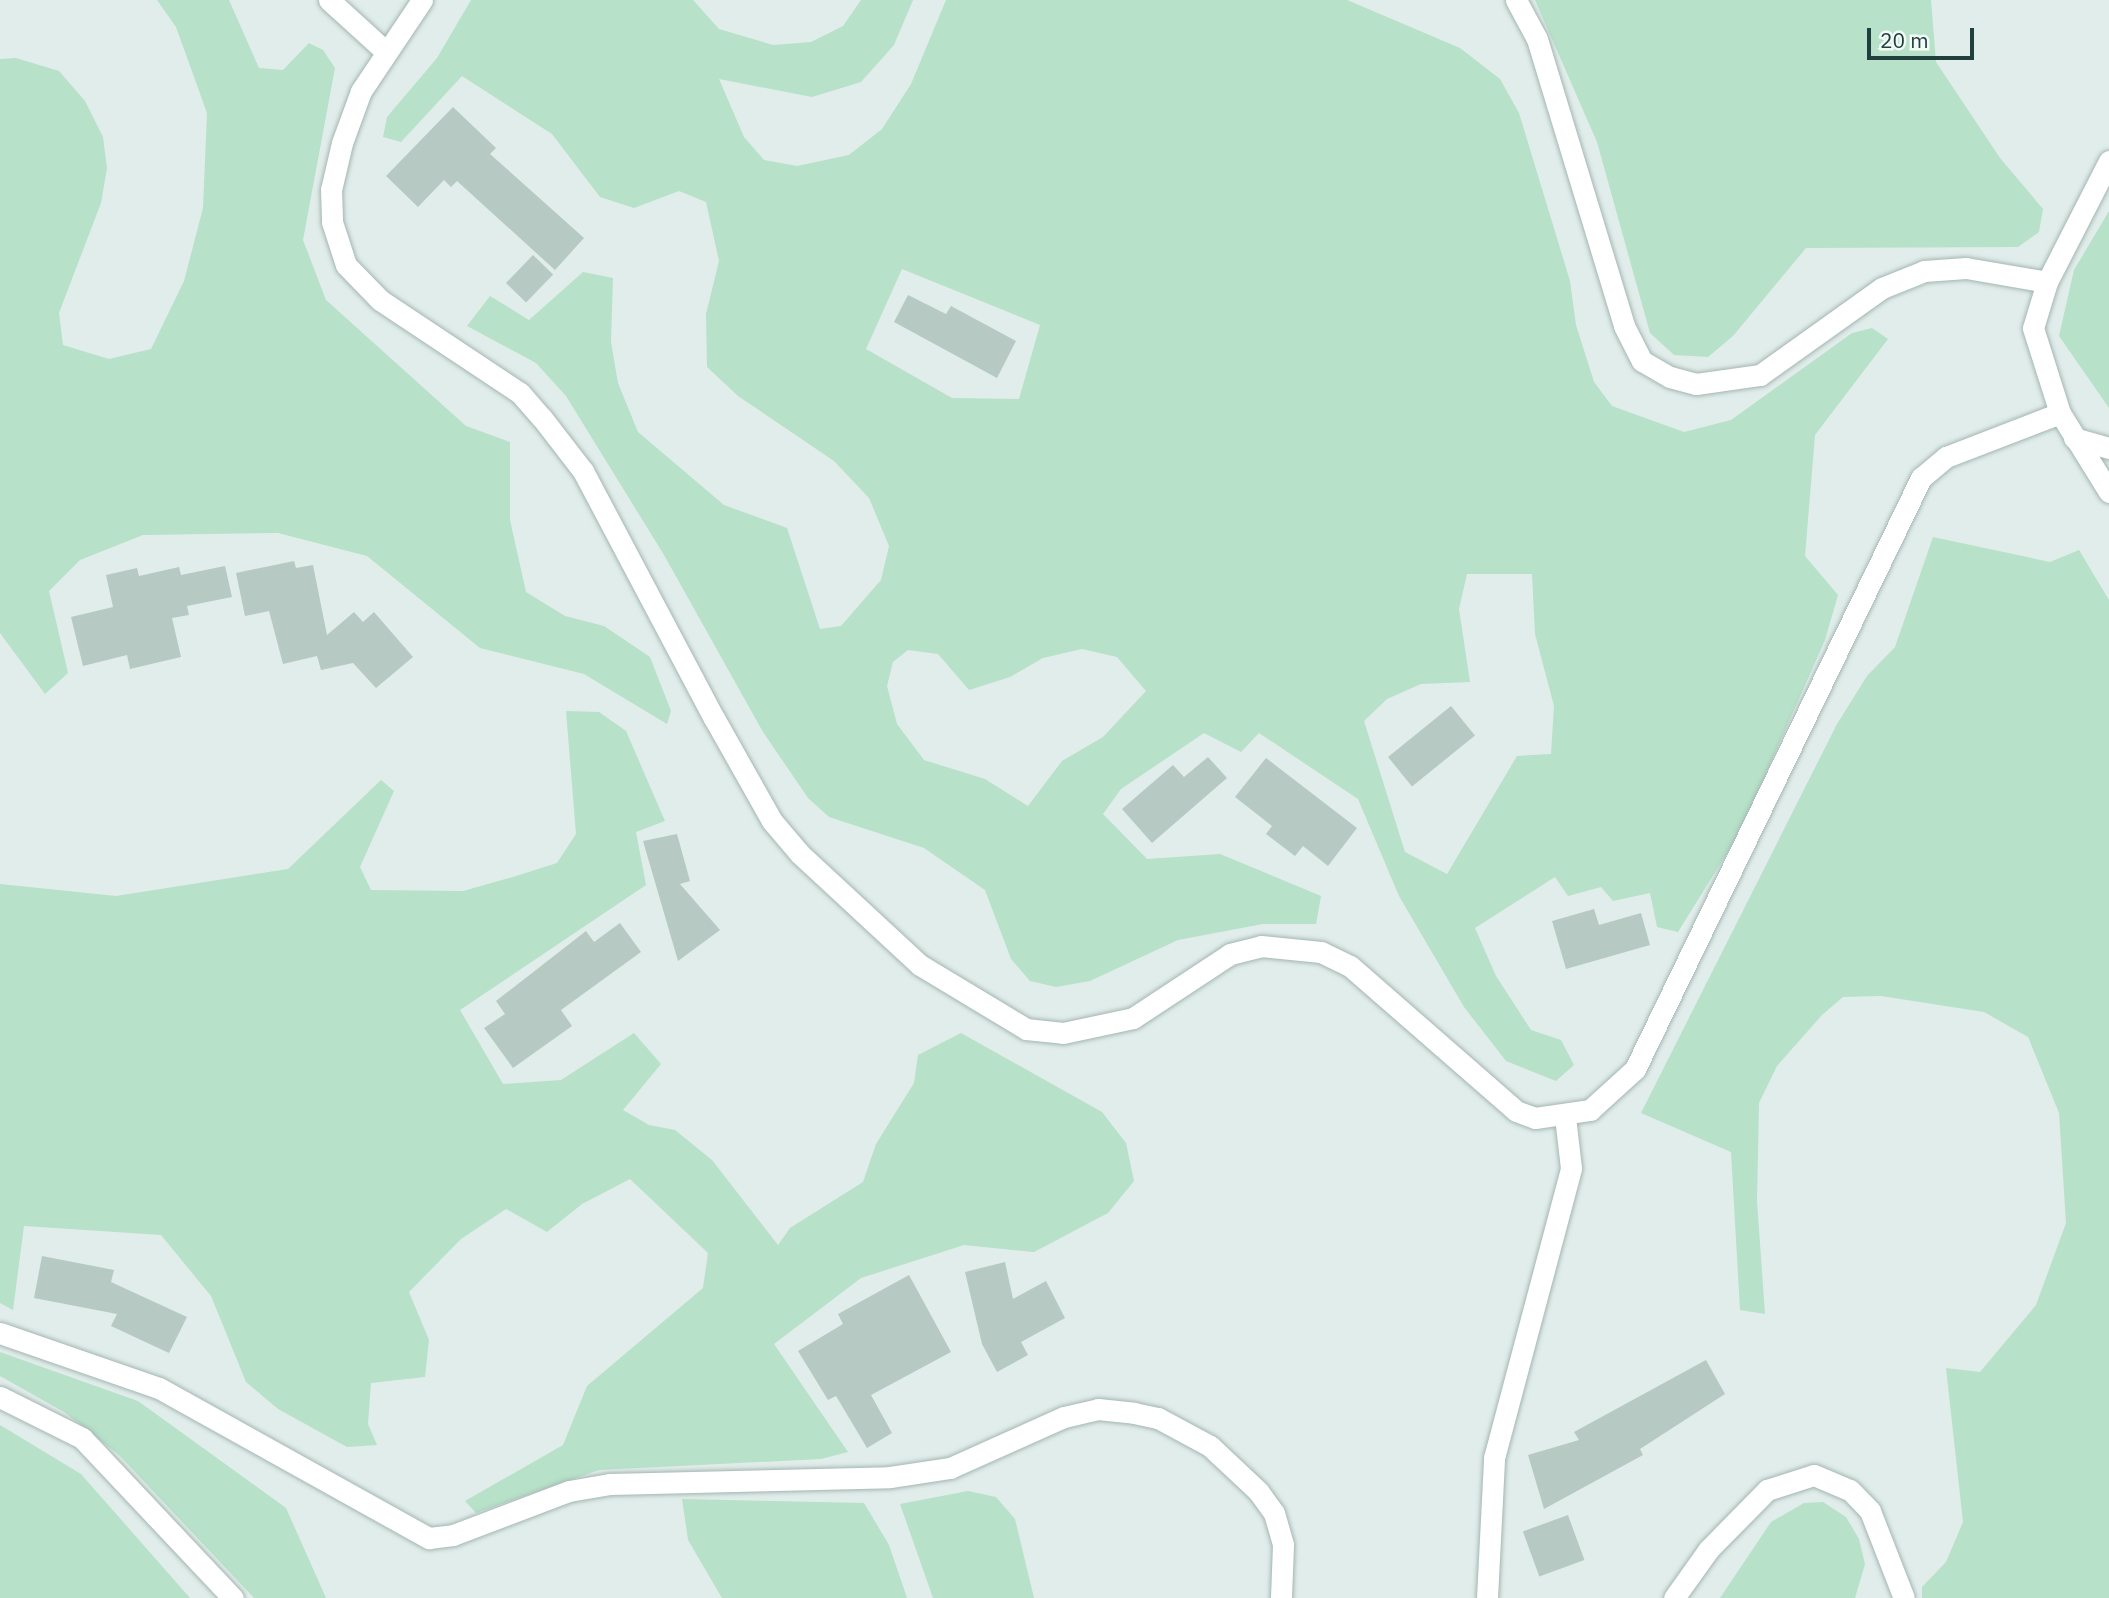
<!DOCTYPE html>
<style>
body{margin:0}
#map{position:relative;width:2109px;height:1598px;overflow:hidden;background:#e1edea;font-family:"IBM Plex Sans",sans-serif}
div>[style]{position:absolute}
.green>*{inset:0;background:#b7e1c9}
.building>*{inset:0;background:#b6c9c3;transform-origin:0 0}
.roads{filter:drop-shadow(0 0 2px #a3b6b2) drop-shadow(0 0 2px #a3b6b2)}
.minor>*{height:21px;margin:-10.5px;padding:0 10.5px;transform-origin:10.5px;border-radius:10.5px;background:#fff}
span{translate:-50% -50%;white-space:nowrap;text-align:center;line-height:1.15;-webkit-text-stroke:7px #f2f9f7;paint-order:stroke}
.scale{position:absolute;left:1867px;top:28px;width:107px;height:32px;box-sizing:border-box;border:4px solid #1f403c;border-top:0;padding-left:9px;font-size:21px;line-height:24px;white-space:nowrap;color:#1f403c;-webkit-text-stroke:5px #f2f9f7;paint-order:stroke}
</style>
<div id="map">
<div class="green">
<div style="clip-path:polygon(157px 0,229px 0,259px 68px,283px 70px,309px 43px,323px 50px,335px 68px,303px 240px,326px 300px,466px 426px,510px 442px,510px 520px,526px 592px,565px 616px,604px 626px,650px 657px,671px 711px,667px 724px,584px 674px,480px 648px,367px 556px,278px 533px,143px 535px,80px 560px,49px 591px,68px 673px,45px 694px,0 633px,0 59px,16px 58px,59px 71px,85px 101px,103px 137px,107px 168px,101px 203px,59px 313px,63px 345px,109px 359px,151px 349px,184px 281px,203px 208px,207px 113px,176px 27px)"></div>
<div style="clip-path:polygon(evenodd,471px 0,693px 0,719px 29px,773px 45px,811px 42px,843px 26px,861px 0,913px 0,894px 45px,861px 82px,812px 97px,719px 79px,744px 137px,764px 160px,797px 166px,849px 155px,882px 129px,911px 84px,946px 0,1347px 0,1460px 48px,1500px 79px,1519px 113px,1570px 281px,1576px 325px,1594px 382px,1612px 406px,1684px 432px,1731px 420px,1852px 333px,1872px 328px,1888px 339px,1815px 435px,1805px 556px,1838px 595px,1825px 640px,1740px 832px,1678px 932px,1657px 927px,1650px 893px,1613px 901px,1601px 887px,1568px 896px,1555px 877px,1475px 928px,1496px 976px,1531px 1030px,1561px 1040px,1574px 1065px,1556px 1081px,1506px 1061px,1464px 1007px,1399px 896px,1358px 799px,1259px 733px,1241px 752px,1204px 733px,1121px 789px,1103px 814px,1147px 859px,1220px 854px,1321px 896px,1316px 924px,1263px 924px,1178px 940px,1090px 981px,1056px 987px,1030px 981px,1011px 959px,985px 890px,924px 848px,829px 817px,808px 798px,763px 732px,664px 555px,566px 396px,536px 363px,467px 326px,490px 296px,529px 320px,583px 272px,613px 278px,611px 342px,618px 383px,638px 432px,724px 505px,787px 528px,820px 629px,841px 626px,881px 580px,889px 546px,869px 498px,834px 461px,738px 396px,707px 367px,706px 314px,719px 261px,706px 202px,679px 191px,634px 208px,600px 197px,552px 134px,462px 76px,401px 142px,383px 137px,387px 117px,437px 58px,471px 0,902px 269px,1040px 325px,1019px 399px,952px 398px,866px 349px,902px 269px,471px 0,1467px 574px,1532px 574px,1535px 634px,1554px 706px,1551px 754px,1517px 756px,1447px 874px,1405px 852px,1364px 721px,1387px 699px,1421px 684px,1470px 682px,1459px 609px,1467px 574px,471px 0,1082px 649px,1117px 657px,1146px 691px,1103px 737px,1062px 761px,1028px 806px,985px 779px,924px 760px,897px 724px,887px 686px,893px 662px,908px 650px,938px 654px,969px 690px,1010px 677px,1043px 658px,1082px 649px)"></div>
<div style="clip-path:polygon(1535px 0,1931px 0,1936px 62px,2000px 158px,2043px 209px,2039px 232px,2018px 247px,1806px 248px,1733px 336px,1708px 357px,1674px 355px,1650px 333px,1597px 142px)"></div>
<div style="clip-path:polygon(2109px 211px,2109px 408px,2059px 336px,2074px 270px)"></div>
<div style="clip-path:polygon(1933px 537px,2050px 562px,2079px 550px,2109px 600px,2109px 1598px,1922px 1598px,1922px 1587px,1946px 1562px,1963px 1522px,1946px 1368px,1980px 1372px,2036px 1305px,2066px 1223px,2059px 1113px,2028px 1037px,1984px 1012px,1881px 996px,1843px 997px,1822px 1015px,1777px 1066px,1759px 1103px,1757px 1201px,1765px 1314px,1740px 1310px,1731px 1152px,1641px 1113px,1837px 724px,1867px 676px,1895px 647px)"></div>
<div style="clip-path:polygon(566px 711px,599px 712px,626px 731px,665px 821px,636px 832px,646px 885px,460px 1010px,503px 1084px,561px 1080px,634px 1033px,661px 1064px,623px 1110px,649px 1125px,675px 1130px,712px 1160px,778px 1245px,790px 1228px,863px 1182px,876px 1144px,914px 1083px,918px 1055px,961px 1033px,1102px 1112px,1126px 1143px,1134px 1181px,1108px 1213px,1034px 1252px,964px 1245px,861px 1278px,774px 1344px,848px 1452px,821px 1459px,599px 1470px,476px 1513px,465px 1501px,563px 1445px,587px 1386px,703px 1288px,708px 1253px,630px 1179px,582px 1204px,547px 1232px,506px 1209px,461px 1239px,409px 1292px,429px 1340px,425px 1377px,371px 1383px,368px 1424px,377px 1445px,347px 1447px,278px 1409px,246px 1382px,211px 1296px,161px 1235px,24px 1226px,13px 1310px,0 1303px,0 884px,116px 896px,288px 869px,381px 780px,394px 791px,360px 867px,371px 890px,463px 891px,513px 877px,557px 863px,576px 834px)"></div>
<div style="clip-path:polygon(0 1352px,138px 1401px,286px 1508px,326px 1598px,254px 1598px,119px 1455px,64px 1412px,0 1376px)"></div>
<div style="clip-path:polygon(0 1425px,81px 1474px,190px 1598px,0 1598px)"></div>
<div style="clip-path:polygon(968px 1491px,996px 1497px,1015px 1519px,1034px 1598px,933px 1598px,900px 1504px)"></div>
<div style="clip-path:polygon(682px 1499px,864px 1503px,889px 1545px,907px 1598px,722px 1598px,688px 1540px)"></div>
<div style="clip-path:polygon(1823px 1502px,1846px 1517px,1859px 1539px,1865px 1564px,1855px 1598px,1720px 1598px,1771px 1522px,1804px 1503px)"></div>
</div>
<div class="building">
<div style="clip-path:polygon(453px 107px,496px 148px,490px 154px,584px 238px,555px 270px,457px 181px,451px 187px,444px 180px,418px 207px,386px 176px)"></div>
<div style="left:533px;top:255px;width:28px;height:39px;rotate:44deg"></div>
<div style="clip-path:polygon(908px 295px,946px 314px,951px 306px,1016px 341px,997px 378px,894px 322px)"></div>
<div style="clip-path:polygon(294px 561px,296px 568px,313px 565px,327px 635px,354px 612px,363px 622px,374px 612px,413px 657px,376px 688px,353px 663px,321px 670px,317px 656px,283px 664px,269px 611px,245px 616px,236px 573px)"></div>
<div style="clip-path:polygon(225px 566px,232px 597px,187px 606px,189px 615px,172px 618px,181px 657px,130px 669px,127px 655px,83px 666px,71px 617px,113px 607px,106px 575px,137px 568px,139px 576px,179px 567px,181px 575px)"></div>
<div style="left:1451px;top:706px;width:38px;height:81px;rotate:51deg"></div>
<div style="clip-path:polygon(1208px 757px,1227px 778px,1152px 843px,1122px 809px,1173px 765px,1184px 777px)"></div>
<div style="clip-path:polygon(1266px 758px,1357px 828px,1328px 866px,1303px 846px,1295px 856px,1266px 834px,1272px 826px,1235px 797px)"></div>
<div style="clip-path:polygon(677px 834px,690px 881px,680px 884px,720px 930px,678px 961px,643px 841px)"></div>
<div style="clip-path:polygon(1594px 909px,1599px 925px,1641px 913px,1650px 945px,1566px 969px,1552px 921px)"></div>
<div style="clip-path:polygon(620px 923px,641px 952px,561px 1010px,572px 1026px,513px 1068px,484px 1028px,505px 1014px,496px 1001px,586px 931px,594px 942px)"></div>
<div style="clip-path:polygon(42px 1256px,114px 1270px,111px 1282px,187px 1317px,169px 1353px,111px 1326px,117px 1314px,34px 1298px)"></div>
<div style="clip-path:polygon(1005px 1262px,1013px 1299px,1046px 1281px,1065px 1318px,1021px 1342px,1028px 1355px,997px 1372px,982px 1344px,965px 1272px)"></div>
<div style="clip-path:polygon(909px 1275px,951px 1352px,871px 1395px,892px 1433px,867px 1448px,836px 1396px,828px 1400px,798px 1351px,843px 1324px,838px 1314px)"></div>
<div style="clip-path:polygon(1706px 1360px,1725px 1394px,1640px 1449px,1643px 1455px,1544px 1509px,1528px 1455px,1579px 1440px,1574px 1432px)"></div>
<div style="left:1568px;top:1515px;width:48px;height:48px;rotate:70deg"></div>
</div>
<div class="roads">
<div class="minor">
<div style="left:329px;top:0;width:74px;rotate:42.3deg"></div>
<div style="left:422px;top:0;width:110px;rotate:123.8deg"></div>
<div style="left:361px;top:91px;width:55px;rotate:110.1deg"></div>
<div style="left:342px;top:143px;width:48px;rotate:103.2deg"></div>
<div style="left:331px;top:190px;width:32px;rotate:88deg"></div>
<div style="left:332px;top:222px;width:45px;rotate:72deg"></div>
<div style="left:346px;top:265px;width:49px;rotate:45.8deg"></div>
<div style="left:380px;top:300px;width:168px;rotate:33.6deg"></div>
<div style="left:520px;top:393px;width:33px;rotate:49deg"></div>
<div style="left:542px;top:418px;width:67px;rotate:52.3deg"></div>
<div style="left:583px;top:471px;width:280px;rotate:62.1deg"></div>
<div style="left:714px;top:718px;width:118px;rotate:60.6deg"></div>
<div style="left:772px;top:821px;width:43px;rotate:49.7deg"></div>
<div style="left:800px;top:854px;width:163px;rotate:42.8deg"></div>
<div style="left:920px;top:965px;width:124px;rotate:31.1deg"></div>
<div style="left:1026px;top:1029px;width:37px;rotate:6deg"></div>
<div style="left:1063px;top:1033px;width:72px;rotate:-12.1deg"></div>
<div style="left:1133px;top:1018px;width:116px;rotate:-33.4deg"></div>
<div style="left:1230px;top:954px;width:32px;rotate:-14deg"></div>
<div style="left:1261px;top:946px;width:60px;rotate:5.7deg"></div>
<div style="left:1321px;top:952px;width:32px;rotate:26deg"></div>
<div style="left:1350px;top:966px;width:220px;rotate:41.1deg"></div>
<div style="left:1516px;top:1111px;width:20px;rotate:20deg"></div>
<div style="left:1535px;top:1118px;width:56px;rotate:-8.3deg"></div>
<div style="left:1590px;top:1110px;width:61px;rotate:-42.3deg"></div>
<div style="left:1635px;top:1069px;width:657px;rotate:-64.18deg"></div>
<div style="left:1921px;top:478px;width:33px;rotate:-40deg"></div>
<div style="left:1946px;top:457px;width:122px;rotate:-21.1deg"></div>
<div style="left:1516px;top:0;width:44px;rotate:61.7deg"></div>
<div style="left:1537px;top:39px;width:300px;rotate:73.1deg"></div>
<div style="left:1624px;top:326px;width:39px;rotate:63deg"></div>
<div style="left:1642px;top:361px;width:32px;rotate:30deg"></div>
<div style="left:1670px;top:377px;width:27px;rotate:15deg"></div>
<div style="left:1696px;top:384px;width:65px;rotate:-8deg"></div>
<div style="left:1760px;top:375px;width:150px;rotate:-35.5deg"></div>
<div style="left:1882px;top:288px;width:45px;rotate:-22deg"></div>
<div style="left:1924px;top:271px;width:42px;rotate:-4.1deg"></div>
<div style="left:1966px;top:268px;width:82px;rotate:9.8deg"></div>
<div style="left:2109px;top:161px;width:136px;rotate:117.1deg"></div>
<div style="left:2047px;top:282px;width:48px;rotate:106.9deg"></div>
<div style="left:2033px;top:328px;width:89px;rotate:72.4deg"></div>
<div style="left:2060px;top:413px;width:93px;rotate:58.2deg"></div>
<div style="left:2074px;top:438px;width:36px;rotate:16deg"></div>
<div style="left:0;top:1333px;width:168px;rotate:19.1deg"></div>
<div style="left:159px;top:1388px;width:309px;rotate:29.1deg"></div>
<div style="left:429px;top:1538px;width:24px;rotate:-7deg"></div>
<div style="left:453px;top:1535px;width:124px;rotate:-20.8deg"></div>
<div style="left:569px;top:1491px;width:42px;rotate:-9.7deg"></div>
<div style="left:610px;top:1484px;width:280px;rotate:-1.4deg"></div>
<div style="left:890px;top:1477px;width:61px;rotate:-8.5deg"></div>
<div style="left:950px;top:1468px;width:125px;rotate:-24.1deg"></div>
<div style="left:1064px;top:1417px;width:35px;rotate:-13deg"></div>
<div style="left:1098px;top:1409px;width:36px;rotate:6deg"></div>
<div style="left:1134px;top:1413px;width:25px;rotate:12deg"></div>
<div style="left:1158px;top:1418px;width:59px;rotate:28.3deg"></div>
<div style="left:1210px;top:1446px;width:66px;rotate:43.2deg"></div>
<div style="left:1258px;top:1491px;width:27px;rotate:54deg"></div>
<div style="left:1274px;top:1513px;width:33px;rotate:74deg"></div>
<div style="left:1283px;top:1545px;width:53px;rotate:92.2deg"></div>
<div style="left:0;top:1397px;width:92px;rotate:26.6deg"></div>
<div style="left:82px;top:1438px;width:220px;rotate:46.7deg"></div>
<div style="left:1487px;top:1598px;width:140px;rotate:-87.1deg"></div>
<div style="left:1494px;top:1458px;width:300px;rotate:-75.1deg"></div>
<div style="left:1571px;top:1168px;width:51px;rotate:-96.7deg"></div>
<div style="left:1674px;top:1598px;width:60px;rotate:-54.5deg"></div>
<div style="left:1709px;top:1549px;width:83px;rotate:-45.5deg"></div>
<div style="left:1767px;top:1490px;width:49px;rotate:-17.7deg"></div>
<div style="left:1814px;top:1475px;width:39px;rotate:23deg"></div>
<div style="left:1850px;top:1490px;width:29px;rotate:46deg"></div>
<div style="left:1870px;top:1511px;width:93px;rotate:68.7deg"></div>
</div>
</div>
<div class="scale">20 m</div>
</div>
